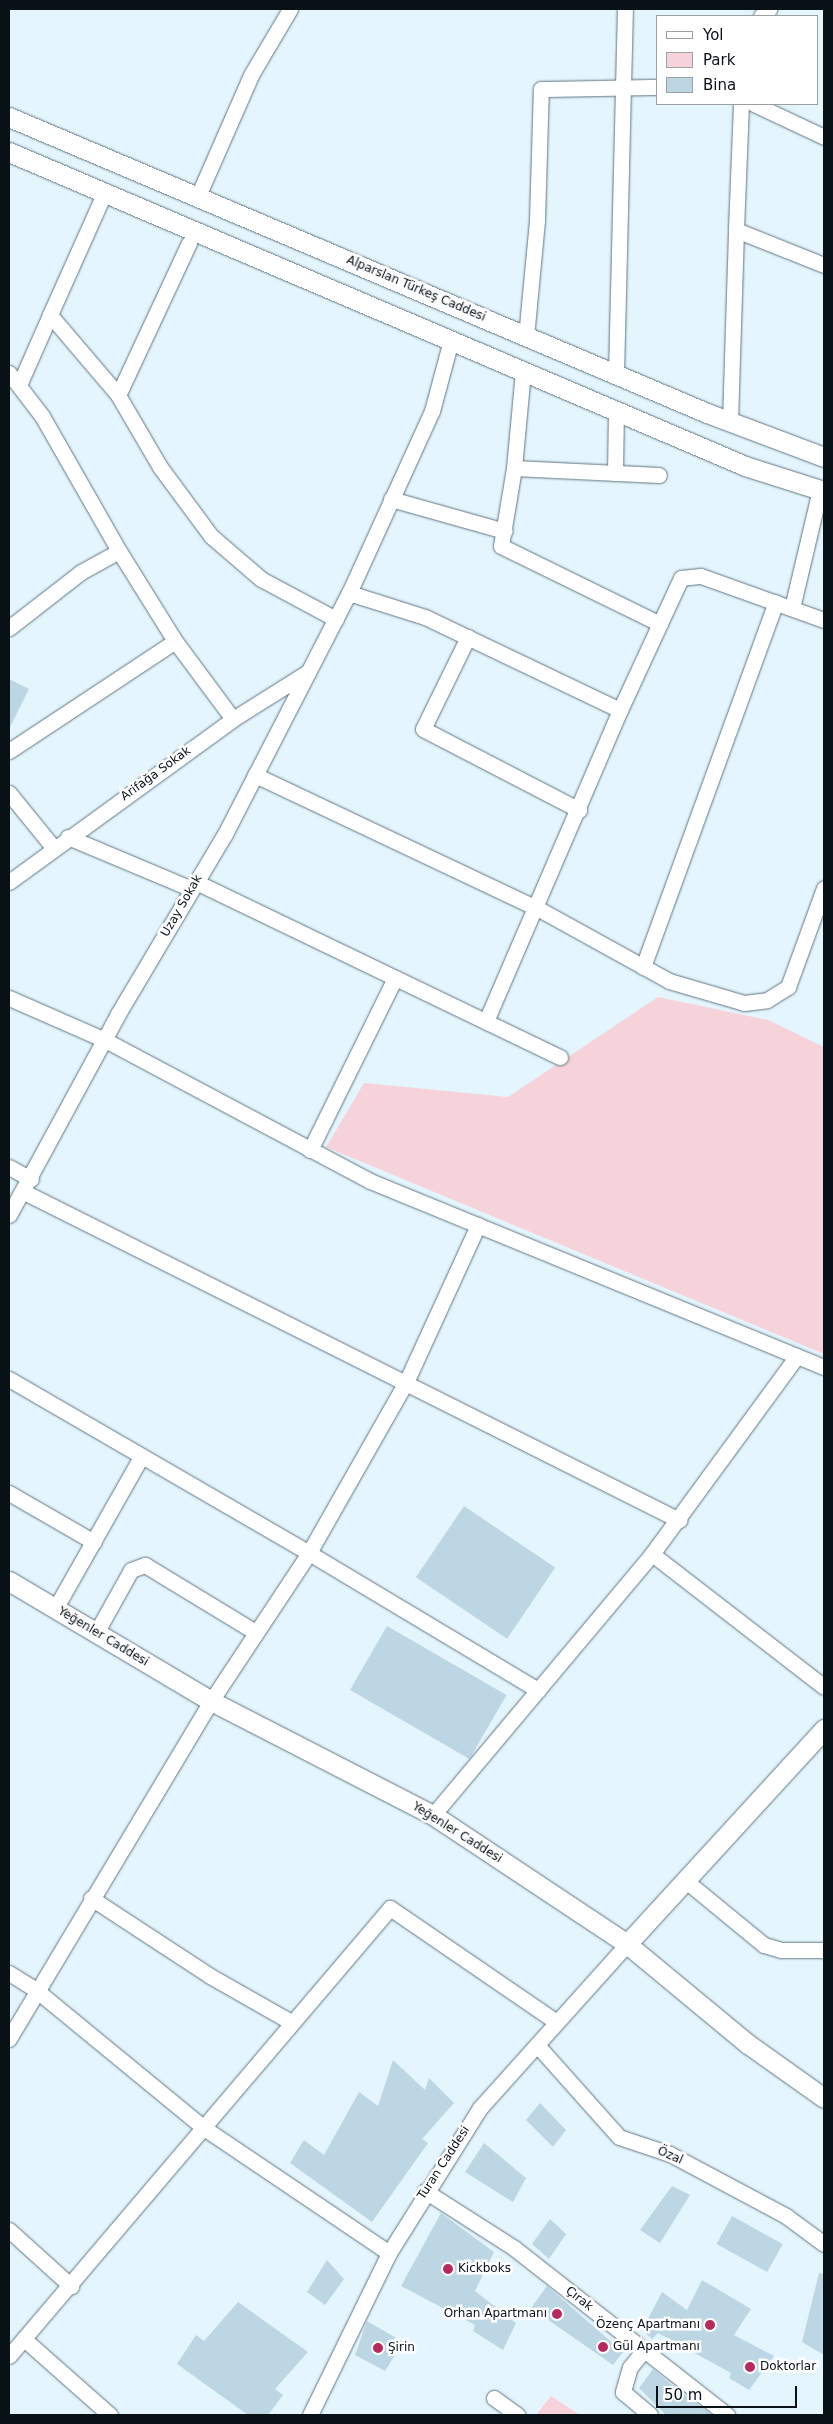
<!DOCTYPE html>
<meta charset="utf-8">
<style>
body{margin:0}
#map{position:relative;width:833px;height:2424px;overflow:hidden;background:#e5f5fd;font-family:"DejaVu Sans",sans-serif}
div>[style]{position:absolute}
.green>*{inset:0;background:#f6d3da}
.building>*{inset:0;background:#bcd6e3;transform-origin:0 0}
.roads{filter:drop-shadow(0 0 1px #5f7682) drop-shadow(0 0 1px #5f7682)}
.minor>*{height:15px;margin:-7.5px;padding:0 7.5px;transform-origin:7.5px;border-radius:7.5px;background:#fff}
.tertiary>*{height:19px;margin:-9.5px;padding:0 9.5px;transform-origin:9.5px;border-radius:9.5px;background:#fff}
.dots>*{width:14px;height:14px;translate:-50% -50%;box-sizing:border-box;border:2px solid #fff;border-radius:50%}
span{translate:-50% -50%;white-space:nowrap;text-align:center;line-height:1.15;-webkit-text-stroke:5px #fff;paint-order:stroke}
.street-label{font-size:12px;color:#081115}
.poi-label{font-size:12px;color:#081115}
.left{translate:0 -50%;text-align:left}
.right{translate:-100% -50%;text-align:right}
.frame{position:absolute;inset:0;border:10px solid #081115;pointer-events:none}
.legend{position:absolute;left:656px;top:15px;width:162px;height:90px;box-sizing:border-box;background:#fff;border:1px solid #9ca0a1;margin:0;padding:6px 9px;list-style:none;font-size:15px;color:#081115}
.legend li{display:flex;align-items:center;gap:10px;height:25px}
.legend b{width:25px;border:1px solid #9ca0a1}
.scale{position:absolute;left:656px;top:2386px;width:141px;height:22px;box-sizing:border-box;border:2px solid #081115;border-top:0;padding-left:6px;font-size:15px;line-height:18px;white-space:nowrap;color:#081115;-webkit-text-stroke:4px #fff;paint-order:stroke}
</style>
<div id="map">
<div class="green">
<div style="clip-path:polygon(658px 997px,768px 1020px,824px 1047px,824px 1354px,326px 1147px,364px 1083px,508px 1097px)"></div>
<div style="clip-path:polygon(551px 2396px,580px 2415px,536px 2415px)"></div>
</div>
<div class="building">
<div style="clip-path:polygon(9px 679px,29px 689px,9px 729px)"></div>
<div style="left:464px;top:1506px;width:110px;height:86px;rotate:34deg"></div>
<div style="left:387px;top:1626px;width:138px;height:74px;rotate:30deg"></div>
<div style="clip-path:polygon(393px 2060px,425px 2090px,429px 2078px,454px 2103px,422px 2139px,428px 2143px,372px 2222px,290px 2163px,304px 2140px,324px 2155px,359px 2092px,378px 2106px)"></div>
<div style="clip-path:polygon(540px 2103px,566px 2130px,553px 2147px,526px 2120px)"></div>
<div style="clip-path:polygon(484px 2143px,526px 2178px,513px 2202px,465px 2172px)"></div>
<div style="clip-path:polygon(672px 2186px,690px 2195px,660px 2243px,640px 2230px)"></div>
<div style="clip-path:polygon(441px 2213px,494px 2252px,475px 2291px,516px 2323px,503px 2350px,473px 2331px,475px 2325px,401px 2286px)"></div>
<div style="left:732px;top:2216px;width:58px;height:32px;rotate:29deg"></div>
<div style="clip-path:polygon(550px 2219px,566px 2234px,549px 2259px,532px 2244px)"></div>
<div style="clip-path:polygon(327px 2260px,344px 2279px,325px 2305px,307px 2292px)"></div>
<div style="clip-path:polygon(819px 2273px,824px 2274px,824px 2355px,802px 2342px)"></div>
<div style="clip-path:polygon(702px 2280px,751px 2309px,734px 2335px,774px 2356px,749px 2390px,729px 2378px,731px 2373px,658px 2333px,652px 2339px,642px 2330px,662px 2292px,687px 2310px)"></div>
<div style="clip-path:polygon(547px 2286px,623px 2352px,613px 2365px,531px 2308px)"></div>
<div style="clip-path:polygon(238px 2302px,308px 2352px,275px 2389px,283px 2395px,268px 2415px,248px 2415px,177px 2364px,196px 2335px,204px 2341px)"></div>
<div style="clip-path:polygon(367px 2321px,403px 2342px,385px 2371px,355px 2355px)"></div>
<div style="clip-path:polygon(653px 2369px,673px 2386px,712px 2415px,666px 2415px,639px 2388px)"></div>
</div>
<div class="roads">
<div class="minor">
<div style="left:761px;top:16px;width:11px;rotate:-41deg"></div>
<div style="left:741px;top:104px;width:126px;rotate:92.3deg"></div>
<div style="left:736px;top:230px;width:95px;rotate:21.7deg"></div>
<div style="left:754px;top:104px;width:77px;rotate:25.2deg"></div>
<div style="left:104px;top:194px;width:133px;rotate:114.1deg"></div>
<div style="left:50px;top:315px;width:105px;rotate:49.6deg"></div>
<div style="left:198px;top:196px;width:132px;rotate:-66.3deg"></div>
<div style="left:251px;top:75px;width:77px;rotate:-59.4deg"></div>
<div style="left:189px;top:243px;width:168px;rotate:115deg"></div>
<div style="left:118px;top:395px;width:83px;rotate:59.7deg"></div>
<div style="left:160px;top:467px;width:86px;rotate:53.5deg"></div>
<div style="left:211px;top:536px;width:66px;rotate:40.7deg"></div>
<div style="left:261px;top:579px;width:85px;rotate:28.1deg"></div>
<div style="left:526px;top:337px;width:118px;rotate:-84.6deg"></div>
<div style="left:537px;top:220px;width:131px;rotate:-88.3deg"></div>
<div style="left:541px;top:89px;width:116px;rotate:-1deg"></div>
<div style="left:523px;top:371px;width:97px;rotate:95.3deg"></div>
<div style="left:514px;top:468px;width:79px;rotate:99.5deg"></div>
<div style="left:501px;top:546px;width:177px;rotate:26.1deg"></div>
<div style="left:9px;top:373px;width:54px;rotate:52.5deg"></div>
<div style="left:42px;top:416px;width:155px;rotate:60.3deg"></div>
<div style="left:616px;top:374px;width:365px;rotate:-88.6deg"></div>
<div style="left:20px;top:383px;width:74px;rotate:-66.2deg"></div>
<div style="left:730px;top:422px;width:192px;rotate:-88.2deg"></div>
<div style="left:514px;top:468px;width:145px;rotate:2.8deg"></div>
<div style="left:615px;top:473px;width:62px;rotate:-89.1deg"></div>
<div style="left:391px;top:499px;width:118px;rotate:15.7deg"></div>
<div style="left:349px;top:593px;width:80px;rotate:17.5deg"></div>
<div style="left:425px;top:617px;width:216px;rotate:25.5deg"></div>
<div style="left:620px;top:710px;width:339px;rotate:113.3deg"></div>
<div style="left:792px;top:608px;width:121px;rotate:-76.7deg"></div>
<div style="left:9px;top:628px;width:91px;rotate:-37.9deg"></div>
<div style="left:81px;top:572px;width:43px;rotate:-28.9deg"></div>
<div style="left:119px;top:551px;width:106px;rotate:58.1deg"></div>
<div style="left:175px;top:641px;width:97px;rotate:53.4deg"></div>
<div style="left:468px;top:637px;width:102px;rotate:116.1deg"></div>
<div style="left:423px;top:729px;width:176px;rotate:27.4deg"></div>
<div style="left:620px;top:710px;width:145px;rotate:-65.2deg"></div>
<div style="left:681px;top:578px;width:20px;rotate:-6deg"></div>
<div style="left:701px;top:576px;width:131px;rotate:19.7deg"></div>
<div style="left:9px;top:751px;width:199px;rotate:-33.5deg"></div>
<div style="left:255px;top:775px;width:312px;rotate:25.3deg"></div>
<div style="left:537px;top:908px;width:151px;rotate:28.9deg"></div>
<div style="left:669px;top:981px;width:78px;rotate:16.3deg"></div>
<div style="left:744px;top:1003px;width:23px;rotate:-7deg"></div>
<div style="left:767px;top:1000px;width:25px;rotate:-32deg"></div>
<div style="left:788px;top:987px;width:105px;rotate:-70deg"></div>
<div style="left:9px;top:793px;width:68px;rotate:50.9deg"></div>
<div style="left:68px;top:837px;width:134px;rotate:22.8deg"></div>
<div style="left:9px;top:882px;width:277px;rotate:-36deg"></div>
<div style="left:233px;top:719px;width:89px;rotate:-32.1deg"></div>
<div style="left:196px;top:882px;width:404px;rotate:25.7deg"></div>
<div style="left:643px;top:967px;width:388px;rotate:-70deg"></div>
<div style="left:9px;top:998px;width:105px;rotate:23.6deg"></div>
<div style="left:105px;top:1040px;width:300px;rotate:28deg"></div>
<div style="left:370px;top:1181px;width:491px;rotate:22.3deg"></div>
<div style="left:310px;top:1150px;width:192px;rotate:-63.7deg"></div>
<div style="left:9px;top:1167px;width:25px;rotate:29deg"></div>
<div style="left:24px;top:1192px;width:733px;rotate:26.6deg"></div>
<div style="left:9px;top:1215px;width:229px;rotate:-61.5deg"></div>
<div style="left:118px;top:1014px;width:209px;rotate:-59.3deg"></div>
<div style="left:225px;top:834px;width:271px;rotate:-62.8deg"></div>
<div style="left:349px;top:593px;width:200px;rotate:-65.5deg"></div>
<div style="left:432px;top:411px;width:73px;rotate:-75deg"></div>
<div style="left:478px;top:1225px;width:173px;rotate:114.6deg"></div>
<div style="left:406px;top:1382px;width:197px;rotate:119.6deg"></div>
<div style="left:309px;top:1553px;width:267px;rotate:30.9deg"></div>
<div style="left:9px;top:1379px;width:347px;rotate:30.1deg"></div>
<div style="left:309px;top:1553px;width:178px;rotate:123.5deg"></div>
<div style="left:211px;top:1701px;width:394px;rotate:120.9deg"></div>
<div style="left:9px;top:1493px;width:98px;rotate:30deg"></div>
<div style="left:652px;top:1554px;width:217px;rotate:37.7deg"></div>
<div style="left:55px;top:1609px;width:175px;rotate:-60.5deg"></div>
<div style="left:96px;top:1633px;width:72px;rotate:-60.9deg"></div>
<div style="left:131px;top:1570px;width:15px;rotate:-20deg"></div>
<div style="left:145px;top:1565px;width:129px;rotate:31.3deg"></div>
<div style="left:433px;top:1815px;width:341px;rotate:-50deg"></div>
<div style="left:652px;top:1554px;width:245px;rotate:-53.8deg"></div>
<div style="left:686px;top:1881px;width:101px;rotate:39.4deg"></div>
<div style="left:764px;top:1945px;width:18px;rotate:16deg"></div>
<div style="left:781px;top:1950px;width:43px"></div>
<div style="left:91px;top:1898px;width:142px;rotate:33.2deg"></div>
<div style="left:210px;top:1976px;width:93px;rotate:29.6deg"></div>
<div style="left:9px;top:1973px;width:32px;rotate:32deg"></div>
<div style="left:36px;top:1990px;width:217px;rotate:39.4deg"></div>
<div style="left:204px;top:2128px;width:223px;rotate:34deg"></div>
<div style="left:537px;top:2045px;width:123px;rotate:48.3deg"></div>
<div style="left:619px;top:2137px;width:54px;rotate:18.4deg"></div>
<div style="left:670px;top:2154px;width:132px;rotate:28.1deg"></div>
<div style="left:786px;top:2216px;width:47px;rotate:36.4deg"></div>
<div style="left:425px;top:2191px;width:106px;rotate:32.6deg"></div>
<div style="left:514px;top:2248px;width:271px;rotate:38.1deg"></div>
<div style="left:9px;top:2230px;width:84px;rotate:42.1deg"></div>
<div style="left:24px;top:2339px;width:115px;rotate:41.5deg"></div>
<div style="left:644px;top:2350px;width:22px;rotate:129deg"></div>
<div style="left:630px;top:2367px;width:26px;rotate:106deg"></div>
<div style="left:623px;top:2392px;width:35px;rotate:40deg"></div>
<div style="left:9px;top:2356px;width:588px;rotate:-49.62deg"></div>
<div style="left:390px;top:1908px;width:200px;rotate:34.4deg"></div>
<div style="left:494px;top:2398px;width:29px;rotate:36deg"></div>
<div style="left:310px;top:2415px;width:180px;rotate:-64deg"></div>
<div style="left:389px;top:2253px;width:171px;rotate:-57.9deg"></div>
<div style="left:480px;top:2108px;width:220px;rotate:-48.1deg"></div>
</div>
<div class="tertiary">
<div style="left:9px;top:117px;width:758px;rotate:22.98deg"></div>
<div style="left:707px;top:413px;width:125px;rotate:20.6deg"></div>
<div style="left:9px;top:152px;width:800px;rotate:23.1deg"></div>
<div style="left:745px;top:466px;width:83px;rotate:17.6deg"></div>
<div style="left:9px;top:1581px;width:235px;rotate:30.7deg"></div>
<div style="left:211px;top:1701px;width:250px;rotate:27.2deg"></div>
<div style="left:433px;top:1815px;width:233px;rotate:33.6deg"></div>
<div style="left:627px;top:1944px;width:157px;rotate:39.6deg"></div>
<div style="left:748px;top:2044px;width:93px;rotate:35.4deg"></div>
<div style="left:627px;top:1944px;width:292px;rotate:-47.5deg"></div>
</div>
</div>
<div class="dots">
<div style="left:448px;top:2269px;background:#b82a5e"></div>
<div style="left:557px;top:2314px;background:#b82a5e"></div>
<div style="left:710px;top:2325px;background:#b82a5e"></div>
<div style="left:603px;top:2347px;background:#b82a5e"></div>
<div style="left:378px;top:2348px;background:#b82a5e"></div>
<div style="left:750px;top:2367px;background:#b82a5e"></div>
</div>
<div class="street-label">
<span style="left:416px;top:289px;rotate:23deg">Alparslan Türkeş Caddesi</span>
<span style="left:156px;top:774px;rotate:-36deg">Arifağa Sokak</span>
<span style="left:182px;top:906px;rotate:-60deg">Uzay Sokak</span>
<span style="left:103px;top:1637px;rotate:31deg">Yeğenler Caddesi</span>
<span style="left:457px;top:1833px;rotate:32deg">Yeğenler Caddesi</span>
<span style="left:670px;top:2156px;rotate:24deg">Özal</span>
<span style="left:444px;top:2163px;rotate:-57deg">Turan Caddesi</span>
<span style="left:579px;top:2299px;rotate:38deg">Çırak</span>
</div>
<div class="poi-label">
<span class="left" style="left:458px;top:2269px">Kickboks</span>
<span class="right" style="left:547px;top:2314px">Orhan Apartmanı</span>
<span class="right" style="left:700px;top:2325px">Özenç Apartmanı</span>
<span class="left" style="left:613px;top:2347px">Gül Apartmanı</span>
<span class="left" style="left:388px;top:2348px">Şirin</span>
<span class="left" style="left:760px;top:2367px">Doktorlar</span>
</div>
<div class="frame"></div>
<ul class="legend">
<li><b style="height:6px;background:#fff"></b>Yol</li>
<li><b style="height:14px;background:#f6d3da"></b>Park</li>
<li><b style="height:14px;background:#bcd6e3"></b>Bina</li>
</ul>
<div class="scale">50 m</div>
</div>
